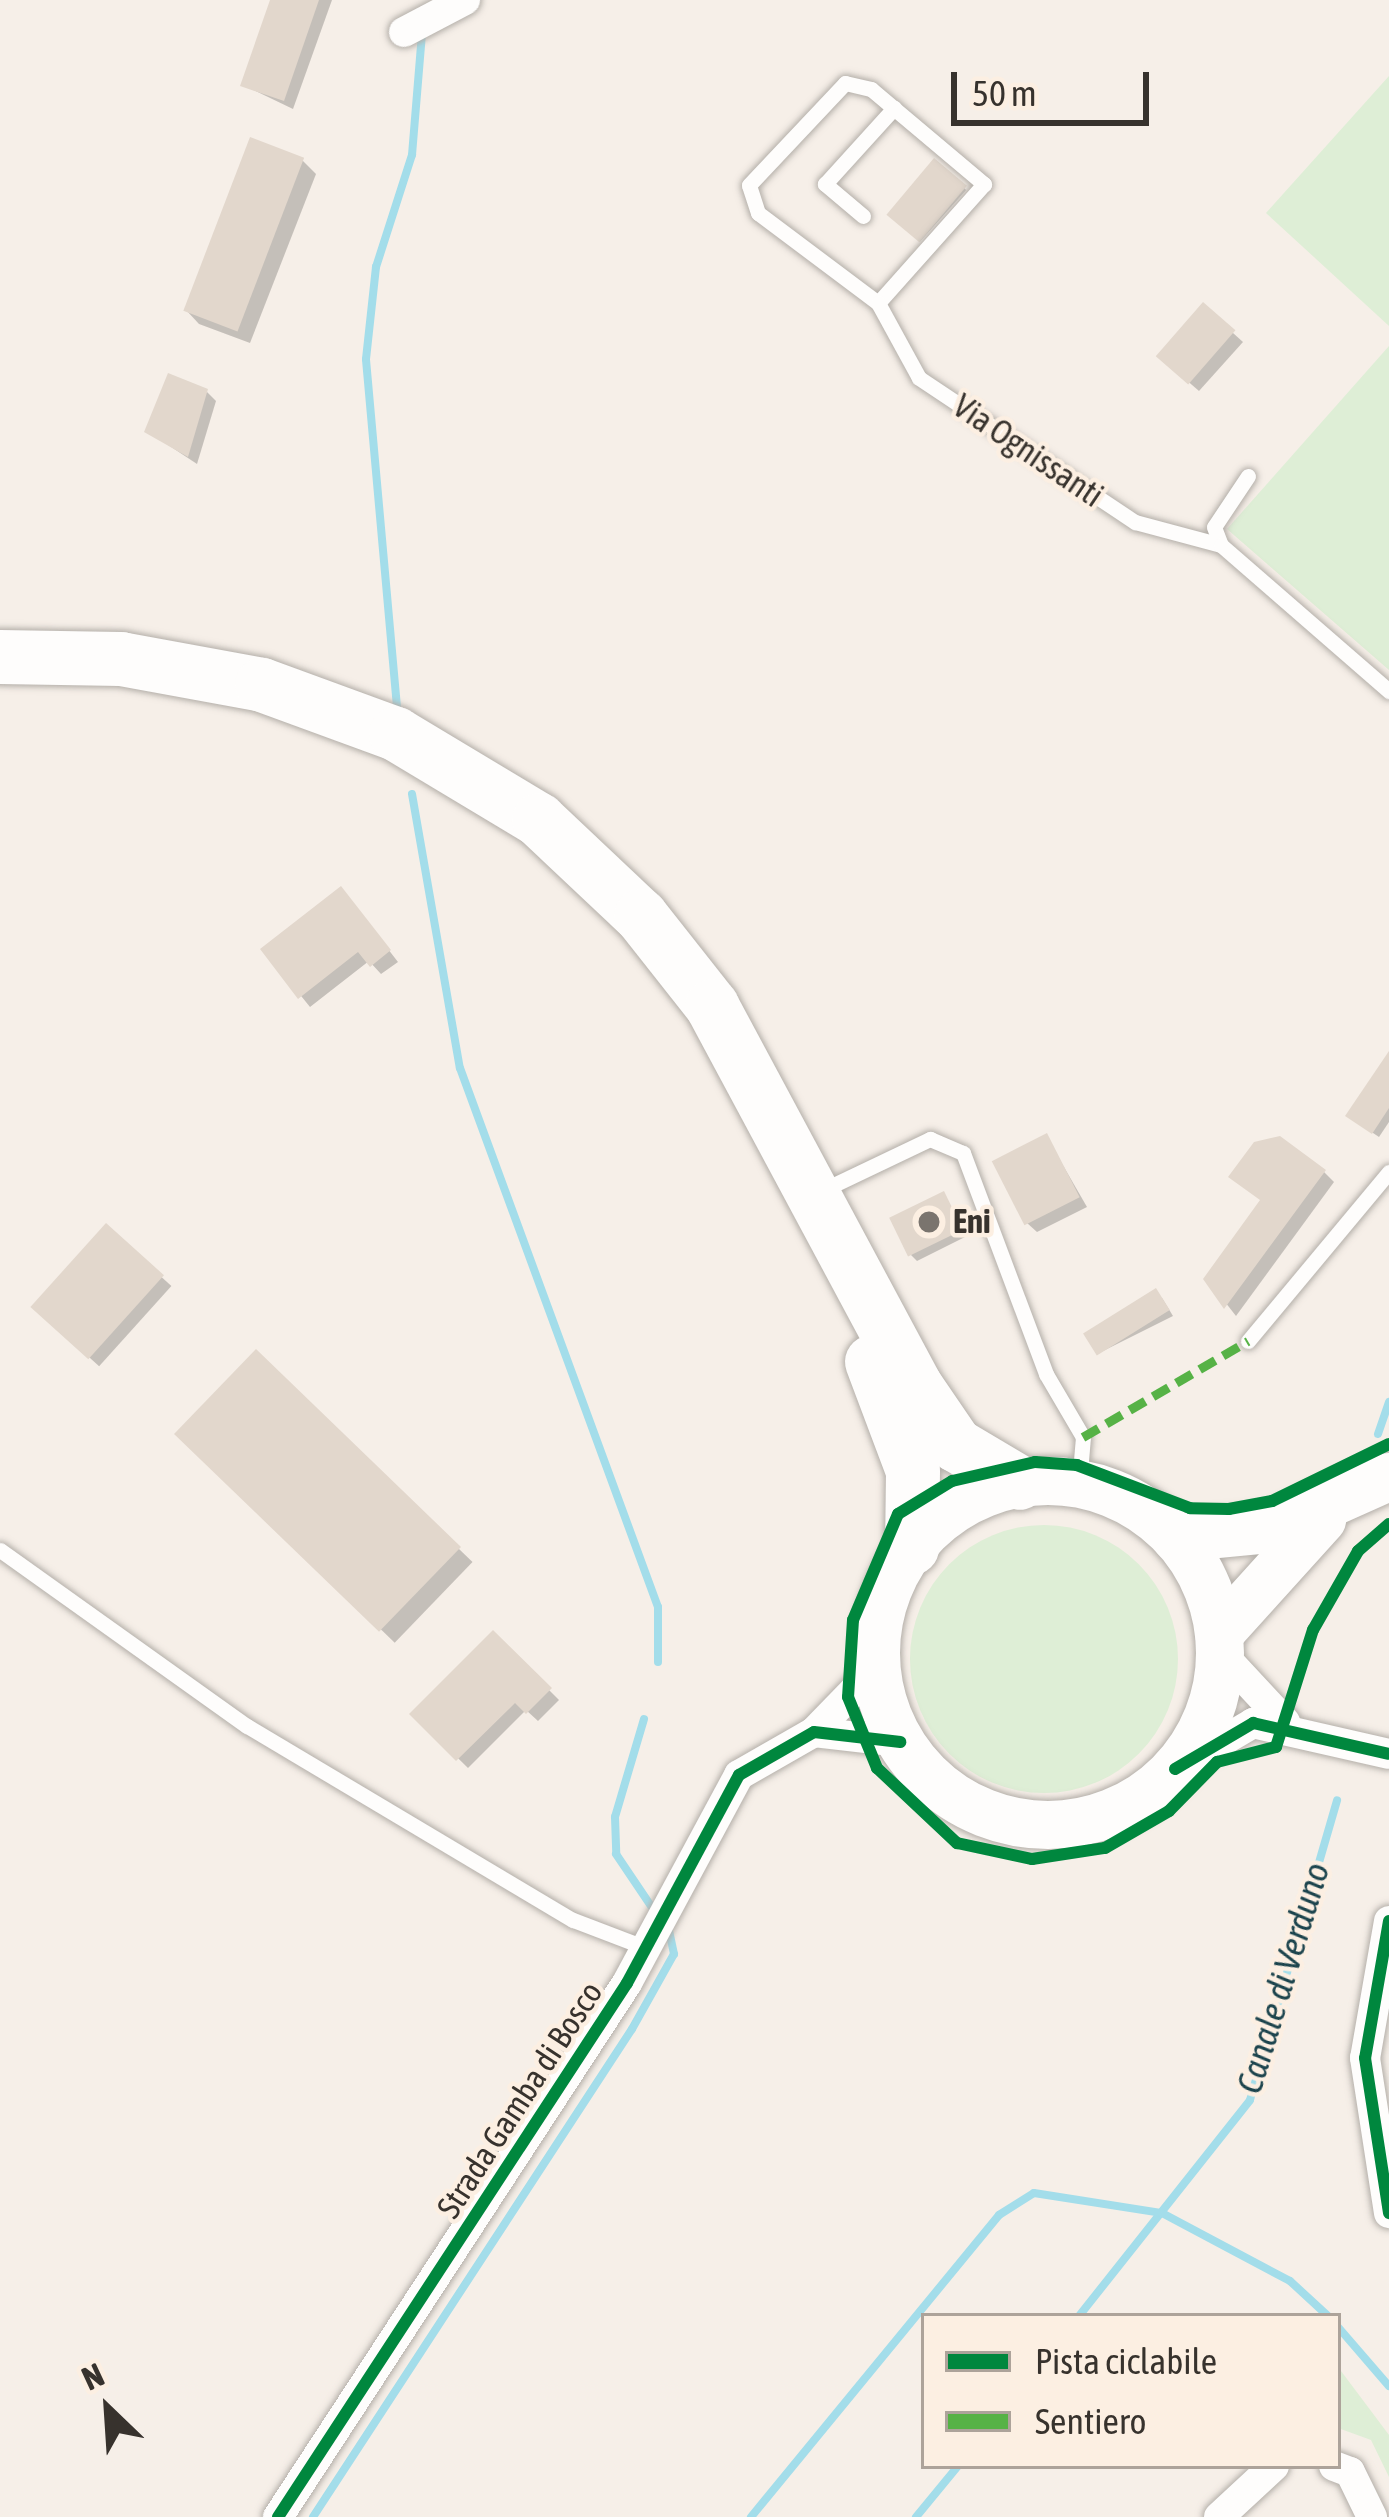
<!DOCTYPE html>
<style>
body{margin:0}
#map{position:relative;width:1389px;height:2517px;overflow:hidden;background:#f6efe8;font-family:"Asap Condensed",sans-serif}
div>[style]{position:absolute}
.green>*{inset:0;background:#deeed6}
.round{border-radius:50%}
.shadow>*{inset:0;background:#0003;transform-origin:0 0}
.stream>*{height:8px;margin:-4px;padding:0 4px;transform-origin:4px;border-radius:4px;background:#a3ddea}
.building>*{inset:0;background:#e2d7cc;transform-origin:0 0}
.roads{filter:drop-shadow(0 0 3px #b4afa9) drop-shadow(0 0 3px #b4afa9)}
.lane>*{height:15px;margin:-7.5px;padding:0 7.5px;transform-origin:7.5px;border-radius:7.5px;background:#fefdfc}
.street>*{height:30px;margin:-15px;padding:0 15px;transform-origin:15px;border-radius:15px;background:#fefdfc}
.primary>*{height:48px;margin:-24px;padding:0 24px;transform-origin:24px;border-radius:24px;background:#fefdfc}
.primary>.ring{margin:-24px;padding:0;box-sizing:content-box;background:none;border:48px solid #fefdfc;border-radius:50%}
.highway>*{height:54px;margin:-27px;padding:0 27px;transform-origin:27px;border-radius:27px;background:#fefdfc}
.quiet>*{height:9px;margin-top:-4.5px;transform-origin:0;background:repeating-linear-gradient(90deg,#56b246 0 18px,transparent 0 27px)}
.cycleway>*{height:12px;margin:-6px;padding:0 6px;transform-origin:6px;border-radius:6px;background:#00873e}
.dots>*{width:33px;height:33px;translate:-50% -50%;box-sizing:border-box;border:6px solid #fcefe2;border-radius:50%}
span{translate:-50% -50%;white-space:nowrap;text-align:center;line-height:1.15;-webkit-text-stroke:9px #fcefe2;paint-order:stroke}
.street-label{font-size:33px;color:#37322d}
.poi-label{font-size:33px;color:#37322d;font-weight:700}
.left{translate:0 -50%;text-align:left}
.water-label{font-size:36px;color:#1c444d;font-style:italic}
.legend{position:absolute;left:921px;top:2313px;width:420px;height:156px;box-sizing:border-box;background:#fcefe2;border:3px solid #ada39a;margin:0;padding:15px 21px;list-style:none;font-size:36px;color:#37322d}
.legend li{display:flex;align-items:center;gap:24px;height:60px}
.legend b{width:60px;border:3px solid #ada39a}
.north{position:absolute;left:48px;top:2349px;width:120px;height:120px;-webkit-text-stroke:9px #fcefe2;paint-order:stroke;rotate:335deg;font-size:33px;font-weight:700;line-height:48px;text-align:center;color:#37322d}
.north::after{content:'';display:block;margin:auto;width:42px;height:54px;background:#37322d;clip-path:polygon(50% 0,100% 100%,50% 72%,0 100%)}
.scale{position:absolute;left:951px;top:72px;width:198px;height:54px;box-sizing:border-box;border:6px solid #37322d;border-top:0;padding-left:15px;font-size:36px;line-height:42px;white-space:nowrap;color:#37322d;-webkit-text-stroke:9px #fcefe2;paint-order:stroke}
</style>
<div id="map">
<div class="green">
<div style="clip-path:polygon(1389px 76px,1389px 326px,1266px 213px)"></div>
<div style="clip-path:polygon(1389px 346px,1389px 670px,1227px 529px)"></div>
<div class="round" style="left:910px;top:1525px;width:268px;height:268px"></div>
<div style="clip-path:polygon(1338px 2367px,1389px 2435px,1389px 2477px,1371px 2440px,1338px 2428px)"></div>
</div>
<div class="shadow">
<div style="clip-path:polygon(273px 0,332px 0,293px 109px,243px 85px)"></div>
<div style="clip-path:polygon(302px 160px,316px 174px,250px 343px,199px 324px,186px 310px)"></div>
<div style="left:935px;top:162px;width:42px;height:69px;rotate:42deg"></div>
<div style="clip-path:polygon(1203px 306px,1243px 342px,1199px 391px,1169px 365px)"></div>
<div style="clip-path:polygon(207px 392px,216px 401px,197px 464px,147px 431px)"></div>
<div style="clip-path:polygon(350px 900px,398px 962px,381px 974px,369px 961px,310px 1007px,264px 950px)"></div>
<div style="clip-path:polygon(1389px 1079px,1389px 1122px,1379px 1137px,1355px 1121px)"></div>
<div style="clip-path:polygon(1046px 1136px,1087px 1207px,1037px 1232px,1027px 1223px)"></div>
<div style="clip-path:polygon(1324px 1172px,1334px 1182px,1236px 1316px,1207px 1279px,1263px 1202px)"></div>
<div style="clip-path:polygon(943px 1195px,967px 1236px,917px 1261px,911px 1255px)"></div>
<div style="left:106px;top:1227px;width:88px;height:108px;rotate:42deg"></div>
<div style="clip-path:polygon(1162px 1298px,1173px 1316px,1099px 1353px)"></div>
<div style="left:256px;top:1353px;width:301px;height:112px;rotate:44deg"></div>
<div style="clip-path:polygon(493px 1634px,559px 1700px,538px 1721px,526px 1710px,468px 1768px,413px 1714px)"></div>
</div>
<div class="stream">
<div style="left:397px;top:707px;width:349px;rotate:-95.1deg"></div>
<div style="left:366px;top:359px;width:93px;rotate:-83.8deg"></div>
<div style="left:376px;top:267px;width:118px;rotate:-72.2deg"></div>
<div style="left:412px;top:155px;width:121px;rotate:-85.3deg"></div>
<div style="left:412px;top:794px;width:278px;rotate:80.1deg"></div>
<div style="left:460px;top:1068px;width:574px;rotate:69.83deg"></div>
<div style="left:658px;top:1607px;width:55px;rotate:90deg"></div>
<div style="left:1378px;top:1434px;width:34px;rotate:-71deg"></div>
<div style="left:644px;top:1719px;width:102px;rotate:106.5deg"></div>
<div style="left:615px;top:1817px;width:37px;rotate:88deg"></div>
<div style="left:616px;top:1854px;width:73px;rotate:56.1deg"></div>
<div style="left:1079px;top:2316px;width:275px;rotate:-51.6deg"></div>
<div style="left:1250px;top:2100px;width:312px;rotate:-73.8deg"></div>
<div style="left:1338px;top:2327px;width:78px;rotate:49.2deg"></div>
<div style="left:313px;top:2517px;width:583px;rotate:-56.83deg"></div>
<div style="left:632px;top:2029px;width:86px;rotate:-60.8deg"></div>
<div style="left:674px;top:1954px;width:30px;rotate:-102deg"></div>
<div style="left:751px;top:2517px;width:391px;rotate:-50.6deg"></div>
<div style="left:999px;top:2215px;width:41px;rotate:-32.2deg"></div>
<div style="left:1034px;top:2193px;width:130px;rotate:8.9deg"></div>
<div style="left:1162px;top:2213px;width:145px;rotate:28deg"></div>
<div style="left:1290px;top:2281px;width:52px;rotate:42.6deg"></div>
<div style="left:916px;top:2517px;width:66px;rotate:-50.5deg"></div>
</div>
<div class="building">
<div style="clip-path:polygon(270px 0,319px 0,284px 101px,240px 86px)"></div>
<div style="left:250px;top:137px;width:58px;height:186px;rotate:21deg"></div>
<div style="left:934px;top:158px;width:43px;height:74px;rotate:40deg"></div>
<div style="left:1203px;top:302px;width:43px;height:72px;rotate:41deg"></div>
<div style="clip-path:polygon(168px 373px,208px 389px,188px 457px,144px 432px)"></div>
<div style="clip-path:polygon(341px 886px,391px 950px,370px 967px,358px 952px,298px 999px,260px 949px)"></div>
<div style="clip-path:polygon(1389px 1051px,1389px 1108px,1372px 1134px,1345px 1116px)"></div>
<div style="left:1047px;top:1133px;width:72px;height:62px;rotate:63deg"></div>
<div style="clip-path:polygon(1280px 1136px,1326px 1170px,1224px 1309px,1203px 1279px,1260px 1200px,1228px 1177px,1254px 1142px)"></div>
<div style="left:944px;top:1191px;width:43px;height:61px;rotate:64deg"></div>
<div style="left:106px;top:1223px;width:78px;height:113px;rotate:42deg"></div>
<div style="left:1156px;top:1288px;width:26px;height:86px;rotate:58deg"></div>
<div style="left:256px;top:1349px;width:285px;height:118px;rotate:44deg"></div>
<div style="clip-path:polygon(493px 1630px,552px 1688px,526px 1714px,515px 1703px,456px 1761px,409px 1714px)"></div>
</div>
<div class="roads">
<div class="lane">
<div style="left:845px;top:83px;width:27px;rotate:13deg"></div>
<div style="left:871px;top:89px;width:148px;rotate:40.1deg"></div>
<div style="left:984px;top:184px;width:159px;rotate:131.7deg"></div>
<div style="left:878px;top:303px;width:150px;rotate:-143.1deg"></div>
<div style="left:758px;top:213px;width:29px;rotate:-108deg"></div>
<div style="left:749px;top:185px;width:140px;rotate:-46.7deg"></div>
<div style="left:863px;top:216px;width:50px;rotate:-139.9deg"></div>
<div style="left:825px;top:184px;width:103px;rotate:-47.8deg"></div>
<div style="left:878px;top:303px;width:85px;rotate:61.3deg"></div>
<div style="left:919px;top:378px;width:260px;rotate:33.7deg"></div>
<div style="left:1135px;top:522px;width:89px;rotate:15deg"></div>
<div style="left:1248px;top:476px;width:61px;rotate:123.7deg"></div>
<div style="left:1214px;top:527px;width:19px;rotate:69deg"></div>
<div style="left:1221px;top:545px;width:223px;rotate:41deg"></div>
<div style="left:823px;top:1190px;width:119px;rotate:-25.5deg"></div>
<div style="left:930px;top:1139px;width:36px;rotate:23deg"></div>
<div style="left:963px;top:1153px;width:236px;rotate:69.4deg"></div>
<div style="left:1046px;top:1374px;width:73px;rotate:59.6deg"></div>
<div style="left:1083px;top:1437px;width:47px;rotate:94.9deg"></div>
<div style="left:1248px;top:1341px;width:220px;rotate:-50.2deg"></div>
<div style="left:0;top:1550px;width:303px;rotate:35.5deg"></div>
<div style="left:247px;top:1726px;width:379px;rotate:30.8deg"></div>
<div style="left:573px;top:1920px;width:76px;rotate:20.8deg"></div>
</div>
<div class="street">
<div style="left:404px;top:32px;width:69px;rotate:-27.7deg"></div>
<div style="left:1219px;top:1651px;width:97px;rotate:47.1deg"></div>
<div style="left:814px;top:1732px;width:89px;rotate:-45.9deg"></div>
<div style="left:1175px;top:1769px;width:91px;rotate:-30.5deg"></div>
<div style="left:1253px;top:1723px;width:139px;rotate:12.8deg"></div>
<div style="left:1389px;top:1921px;width:139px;rotate:99.9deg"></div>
<div style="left:1365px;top:2058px;width:157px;rotate:81.2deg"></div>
<div style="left:1334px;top:2466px;width:17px;rotate:21deg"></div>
<div style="left:1350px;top:2472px;width:50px;rotate:63.9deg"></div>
<div style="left:278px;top:2517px;width:638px;rotate:-56.83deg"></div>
<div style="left:627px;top:1983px;width:236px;rotate:-61.7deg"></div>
<div style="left:739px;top:1775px;width:86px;rotate:-29.8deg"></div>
<div style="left:814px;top:1732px;width:87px;rotate:6.6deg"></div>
<div style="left:1219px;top:2517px;width:75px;rotate:-42.8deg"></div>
</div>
<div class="primary">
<div class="ring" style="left:876px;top:1481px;width:296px;height:296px"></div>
<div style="left:1176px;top:1538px;width:96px;rotate:-5.4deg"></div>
<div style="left:1272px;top:1529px;width:128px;rotate:-24deg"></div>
<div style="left:1219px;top:1634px;width:154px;rotate:-47.9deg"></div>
</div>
<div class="highway">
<div style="left:0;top:657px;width:121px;rotate:0.9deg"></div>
<div style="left:121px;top:659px;width:143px;rotate:10.4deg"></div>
<div style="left:262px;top:685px;width:143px;rotate:20.1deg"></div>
<div style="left:396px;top:734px;width:167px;rotate:31deg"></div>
<div style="left:539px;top:820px;width:140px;rotate:43.3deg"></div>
<div style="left:641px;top:916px;width:115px;rotate:51.7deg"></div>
<div style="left:712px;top:1006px;width:430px;rotate:61.8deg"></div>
<div style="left:915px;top:1385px;width:73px;rotate:55.7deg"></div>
<div style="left:956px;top:1445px;width:74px;rotate:30.7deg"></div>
<div style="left:872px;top:1362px;width:116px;rotate:69.4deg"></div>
<div style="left:913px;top:1471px;width:77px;rotate:90.7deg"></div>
</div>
</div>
<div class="quiet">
<div style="left:1083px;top:1437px;width:191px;rotate:-30.2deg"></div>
</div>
<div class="cycleway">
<div style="left:1389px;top:1444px;width:130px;rotate:154deg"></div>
<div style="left:1272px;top:1501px;width:44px;rotate:169.5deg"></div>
<div style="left:1229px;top:1509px;width:39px;rotate:-179deg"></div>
<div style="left:1190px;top:1508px;width:121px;rotate:-159.2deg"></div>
<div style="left:1077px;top:1465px;width:42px;rotate:-175.9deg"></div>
<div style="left:1035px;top:1462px;width:85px;rotate:167.1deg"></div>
<div style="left:952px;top:1481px;width:63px;rotate:148.6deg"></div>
<div style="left:898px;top:1514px;width:115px;rotate:113deg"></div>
<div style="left:853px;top:1620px;width:77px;rotate:93.7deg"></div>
<div style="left:848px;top:1697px;width:77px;rotate:67.8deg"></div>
<div style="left:877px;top:1768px;width:110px;rotate:43.2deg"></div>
<div style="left:957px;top:1843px;width:77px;rotate:12deg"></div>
<div style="left:1032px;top:1859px;width:74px;rotate:-8.6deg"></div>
<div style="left:1105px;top:1848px;width:74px;rotate:-30deg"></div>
<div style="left:1169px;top:1811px;width:69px;rotate:-45.6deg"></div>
<div style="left:1217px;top:1762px;width:61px;rotate:-14.3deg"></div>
<div style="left:1276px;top:1747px;width:123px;rotate:-72.5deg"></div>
<div style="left:1313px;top:1630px;width:91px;rotate:-60.3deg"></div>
<div style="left:1358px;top:1551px;width:41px;rotate:-41.1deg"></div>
<div style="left:1175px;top:1769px;width:91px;rotate:-30.5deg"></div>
<div style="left:1253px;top:1723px;width:139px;rotate:12.8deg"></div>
<div style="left:1389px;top:1921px;width:139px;rotate:99.9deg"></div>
<div style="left:1365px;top:2058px;width:157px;rotate:81.2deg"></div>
<div style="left:278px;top:2517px;width:638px;rotate:-56.83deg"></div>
<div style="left:627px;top:1983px;width:236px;rotate:-61.7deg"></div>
<div style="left:739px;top:1775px;width:86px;rotate:-29.8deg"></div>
<div style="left:814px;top:1732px;width:87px;rotate:6.6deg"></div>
</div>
<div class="dots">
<div style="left:929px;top:1222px;background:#7a746e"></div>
</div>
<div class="street-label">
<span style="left:1028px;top:451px;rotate:34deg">Via Ognissanti</span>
<span style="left:520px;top:2100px;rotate:-57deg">Strada Gamba di Bosco</span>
</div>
<div class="poi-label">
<span class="left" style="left:953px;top:1222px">Eni</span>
</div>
<div class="water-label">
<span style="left:1283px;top:1978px;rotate:-73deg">Canale di Verduno</span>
</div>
<ul class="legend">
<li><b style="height:15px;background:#00873e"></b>Pista ciclabile</li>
<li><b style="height:15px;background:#56b246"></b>Sentiero</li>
</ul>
<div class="north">N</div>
<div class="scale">50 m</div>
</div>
